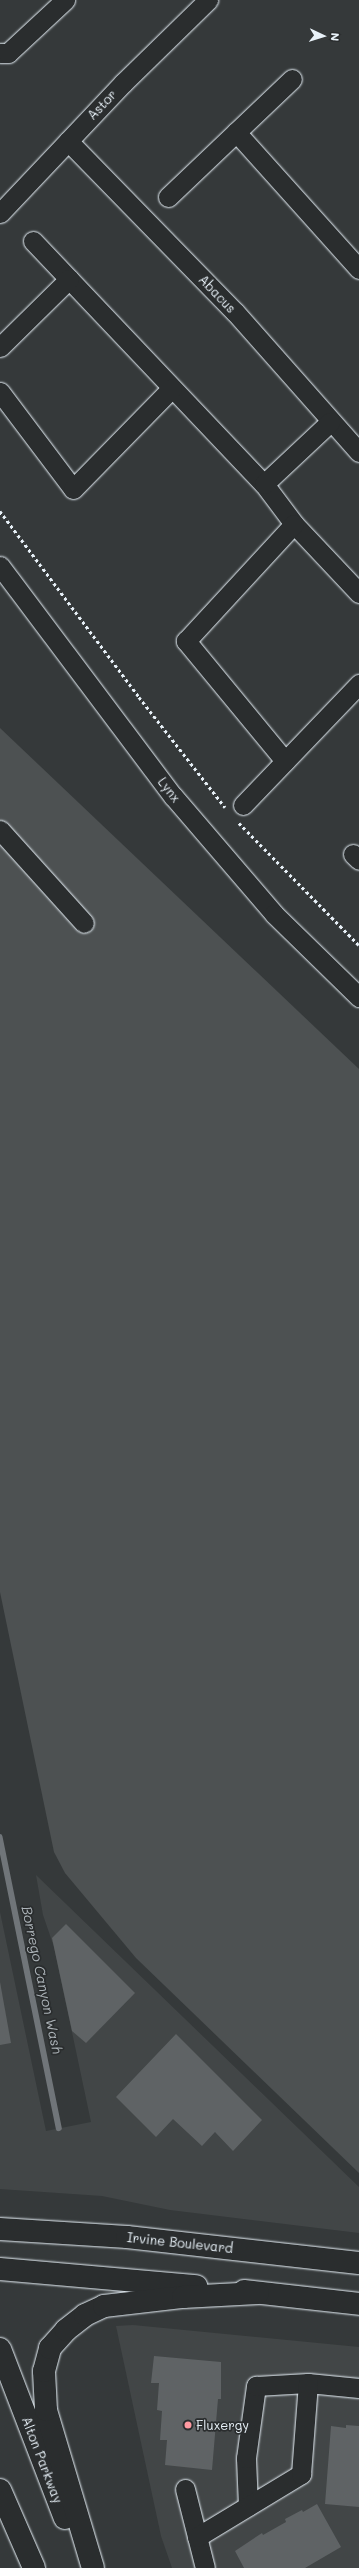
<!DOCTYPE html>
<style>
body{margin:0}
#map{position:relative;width:359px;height:2568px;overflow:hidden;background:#35393a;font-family:Mali,sans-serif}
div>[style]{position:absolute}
.built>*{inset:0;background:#424647}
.green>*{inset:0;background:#4d5152}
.stream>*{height:5.5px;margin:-2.75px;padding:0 2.75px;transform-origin:2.75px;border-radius:2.75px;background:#707579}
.building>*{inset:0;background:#5f6365}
.path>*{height:2.5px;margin-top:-1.25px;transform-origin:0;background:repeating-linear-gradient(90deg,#e8f1f8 0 3px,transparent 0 6px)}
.roads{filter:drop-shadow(0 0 1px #e8f1f8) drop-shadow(0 0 1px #e8f1f8)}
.minor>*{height:19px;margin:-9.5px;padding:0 9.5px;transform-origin:9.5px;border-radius:9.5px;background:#2a2d2e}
.major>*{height:22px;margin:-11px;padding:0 11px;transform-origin:11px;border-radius:11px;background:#2a2d2e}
.dots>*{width:11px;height:11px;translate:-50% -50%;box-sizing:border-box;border:2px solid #2a2d2e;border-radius:50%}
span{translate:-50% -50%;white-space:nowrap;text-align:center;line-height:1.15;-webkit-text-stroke:3.5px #2a2d2e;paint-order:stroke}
.street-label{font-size:13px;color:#e8f1f8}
.poi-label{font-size:13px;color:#e8f1f8}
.left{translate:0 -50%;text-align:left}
.water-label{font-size:14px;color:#acb3b8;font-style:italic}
.north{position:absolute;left:303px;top:16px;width:40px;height:40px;-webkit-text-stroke:3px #2a2d2e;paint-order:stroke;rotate:94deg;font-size:11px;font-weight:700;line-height:16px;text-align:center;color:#e8f1f8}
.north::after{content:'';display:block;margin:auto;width:14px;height:18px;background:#e8f1f8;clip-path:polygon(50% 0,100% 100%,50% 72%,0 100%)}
</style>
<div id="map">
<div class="built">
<div style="clip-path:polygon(36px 1875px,359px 2187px,359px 2233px,170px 2210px,102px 2196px,0 2189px,0 1912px,46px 2131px,91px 2122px,54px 1947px,43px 1915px)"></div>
<div style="clip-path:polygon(133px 2325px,359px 2347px,359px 2568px,172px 2568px,161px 2536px,116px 2326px)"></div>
</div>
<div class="green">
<div style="clip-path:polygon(0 728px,359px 1069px,359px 2173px,136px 1958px,65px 1873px,54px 1852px,0 1592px)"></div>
</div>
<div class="stream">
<div style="left:0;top:1837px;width:297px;rotate:78.5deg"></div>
</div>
<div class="building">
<div style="clip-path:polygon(66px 1924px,135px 1993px,86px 2043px,72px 2031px,52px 1938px)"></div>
<div style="clip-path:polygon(0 1982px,11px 2043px,0 2045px)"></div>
<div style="clip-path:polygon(176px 2034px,262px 2120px,233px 2151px,215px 2132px,202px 2146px,173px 2119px,156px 2137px,116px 2097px)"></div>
<div style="clip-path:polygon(154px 2356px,221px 2362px,221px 2399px,218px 2399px,212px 2470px,165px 2465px,167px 2440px,160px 2440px,162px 2411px,157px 2410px,159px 2383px,151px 2383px)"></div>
<div style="clip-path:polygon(346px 2425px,359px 2426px,359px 2507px,325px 2504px,331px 2426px,346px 2428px)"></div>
<div style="clip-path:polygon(317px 2504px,341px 2547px,305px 2568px,244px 2568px,235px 2551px,262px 2533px,263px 2535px,286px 2522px,285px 2519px,302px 2510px,303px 2512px)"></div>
</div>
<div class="path">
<div style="left:0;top:511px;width:232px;rotate:53.2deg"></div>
<div style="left:139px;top:697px;width:140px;rotate:52deg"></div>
<div style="left:239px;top:823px;width:171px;rotate:45.5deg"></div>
</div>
<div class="roads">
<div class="minor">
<div style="left:0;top:53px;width:8px"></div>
<div style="left:8px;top:53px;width:78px;rotate:-42.9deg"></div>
<div style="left:236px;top:132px;width:184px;rotate:48.1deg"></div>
<div style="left:68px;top:141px;width:239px;rotate:45.7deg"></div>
<div style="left:235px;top:312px;width:187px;rotate:48.5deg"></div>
<div style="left:168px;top:197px;width:171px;rotate:-43.6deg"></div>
<div style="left:0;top:213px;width:179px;rotate:-46.6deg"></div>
<div style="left:123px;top:83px;width:119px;rotate:-44.3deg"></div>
<div style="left:33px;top:241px;width:335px;rotate:46.5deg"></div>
<div style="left:264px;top:484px;width:50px;rotate:53.1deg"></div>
<div style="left:294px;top:524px;width:95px;rotate:46.7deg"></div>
<div style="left:0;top:347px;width:97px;rotate:-44.6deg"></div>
<div style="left:0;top:392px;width:121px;rotate:53deg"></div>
<div style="left:73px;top:489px;width:141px;rotate:-45.6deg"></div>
<div style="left:264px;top:484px;width:91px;rotate:-43.2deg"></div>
<div style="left:0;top:566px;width:288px;rotate:53.1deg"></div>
<div style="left:173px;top:796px;width:155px;rotate:49.4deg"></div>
<div style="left:274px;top:914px;width:119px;rotate:44.3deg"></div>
<div style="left:285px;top:761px;width:156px;rotate:-129.5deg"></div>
<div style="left:186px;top:641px;width:159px;rotate:-47.3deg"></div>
<div style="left:243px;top:805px;width:168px;rotate:-46.2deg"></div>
<div style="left:0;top:830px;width:125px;rotate:47.9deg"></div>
<div style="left:353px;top:854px;width:8px;rotate:45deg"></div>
<div style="left:185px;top:2489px;width:81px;rotate:75.8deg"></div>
<div style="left:248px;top:2506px;width:48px;rotate:-92.4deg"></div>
<div style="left:246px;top:2458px;width:73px;rotate:-82.1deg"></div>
<div style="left:256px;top:2386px;width:52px;rotate:-3.3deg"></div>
<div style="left:308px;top:2383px;width:51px;rotate:5.6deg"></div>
<div style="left:197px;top:2537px;width:122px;rotate:-31.2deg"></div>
<div style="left:301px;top:2474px;width:91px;rotate:-85.6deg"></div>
</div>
<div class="major">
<div style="left:0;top:2229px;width:127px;rotate:3.6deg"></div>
<div style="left:127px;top:2237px;width:233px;rotate:6.4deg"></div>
<div style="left:0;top:2269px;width:197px;rotate:5deg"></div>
<div style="left:244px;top:2291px;width:116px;rotate:6.4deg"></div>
<div style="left:0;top:2349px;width:181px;rotate:69deg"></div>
<div style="left:0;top:2490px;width:85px;rotate:66.4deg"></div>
<div style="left:93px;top:2568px;width:165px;rotate:-106.6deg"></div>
<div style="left:46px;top:2410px;width:39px;rotate:-93deg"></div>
<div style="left:44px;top:2371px;width:24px;rotate:-75deg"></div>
<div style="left:50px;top:2348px;width:24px;rotate:-48deg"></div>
<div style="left:66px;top:2330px;width:24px;rotate:-38deg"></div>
<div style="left:85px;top:2315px;width:21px;rotate:-25deg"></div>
<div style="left:104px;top:2306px;width:80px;rotate:-6.5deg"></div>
<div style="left:183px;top:2297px;width:75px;rotate:-3.1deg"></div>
</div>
</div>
<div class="dots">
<div style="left:188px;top:2425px;background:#ff9aa2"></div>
</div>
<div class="street-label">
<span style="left:102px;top:105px;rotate:-47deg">Astor</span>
<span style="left:217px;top:294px;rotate:46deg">Abacus</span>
<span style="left:169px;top:790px;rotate:52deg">Lynx</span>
<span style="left:180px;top:2243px;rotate:6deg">Irvine Boulevard</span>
<span style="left:42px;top:2460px;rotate:69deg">Alton Parkway</span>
</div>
<div class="poi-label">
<span class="left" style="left:196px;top:2425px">Fluxergy</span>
</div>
<div class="water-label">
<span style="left:42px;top:1980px;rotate:78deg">Borrego Canyon Wash</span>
</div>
<div class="north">N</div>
</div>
